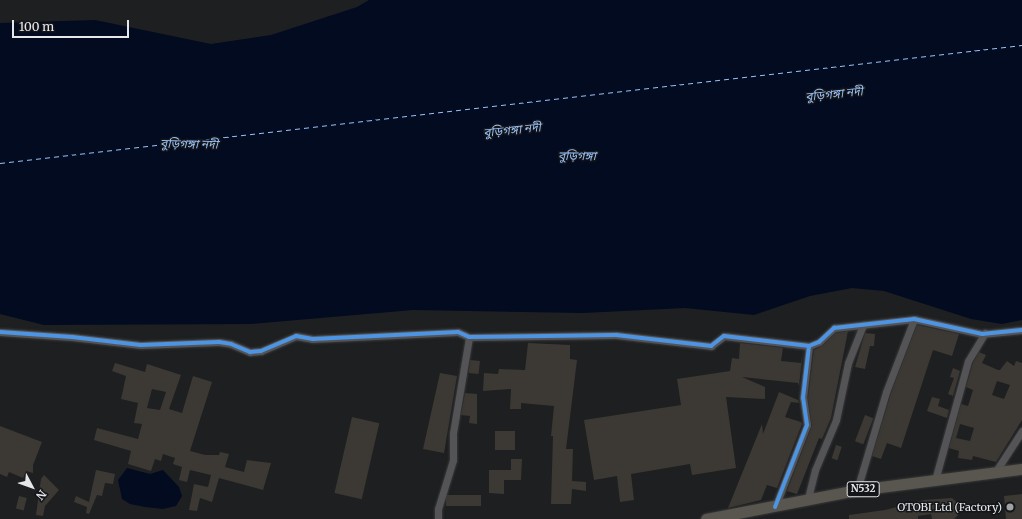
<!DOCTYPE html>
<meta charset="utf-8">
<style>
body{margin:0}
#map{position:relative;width:1022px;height:519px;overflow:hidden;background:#1e1f21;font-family:Merriweather,"Noto Sans Bengali",serif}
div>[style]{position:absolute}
.water>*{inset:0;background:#030b21}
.ferry>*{height:1px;margin-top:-0.5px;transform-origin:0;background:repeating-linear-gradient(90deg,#9ac2f8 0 5px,transparent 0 9px)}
.building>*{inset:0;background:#3c3934;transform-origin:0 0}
.roads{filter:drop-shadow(0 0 1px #38393a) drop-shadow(0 0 1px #38393a)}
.minor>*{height:7px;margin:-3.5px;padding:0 3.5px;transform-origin:3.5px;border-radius:3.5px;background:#545456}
.trunk>*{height:11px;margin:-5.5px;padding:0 5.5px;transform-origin:5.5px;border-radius:5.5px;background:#58564e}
.cycleway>*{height:4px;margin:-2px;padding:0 2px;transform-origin:2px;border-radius:2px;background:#4d94e3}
.dots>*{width:11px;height:11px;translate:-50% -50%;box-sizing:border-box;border:2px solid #141519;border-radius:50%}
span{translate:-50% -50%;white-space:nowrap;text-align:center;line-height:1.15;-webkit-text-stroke:3px #141519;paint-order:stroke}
.shield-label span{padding:1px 3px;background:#141519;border:1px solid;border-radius:3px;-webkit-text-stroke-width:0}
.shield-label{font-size:10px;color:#e6e7e9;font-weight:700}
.poi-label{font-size:11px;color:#e6e7e9}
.right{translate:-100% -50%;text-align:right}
.water-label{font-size:12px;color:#9ac2f8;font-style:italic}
.north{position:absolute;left:12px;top:467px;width:40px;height:40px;-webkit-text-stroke:3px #141519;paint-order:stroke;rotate:131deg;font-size:11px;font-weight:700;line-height:16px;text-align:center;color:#e6e7e9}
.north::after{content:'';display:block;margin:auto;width:14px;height:18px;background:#e6e7e9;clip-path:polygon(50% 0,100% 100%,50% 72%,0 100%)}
.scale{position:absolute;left:12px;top:20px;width:117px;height:18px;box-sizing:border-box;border:2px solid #e6e7e9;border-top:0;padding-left:5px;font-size:12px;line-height:14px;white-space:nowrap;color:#e6e7e9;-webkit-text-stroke:3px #141519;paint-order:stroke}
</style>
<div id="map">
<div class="water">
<div style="clip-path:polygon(369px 0,1022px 0,1022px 320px,1002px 324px,971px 319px,884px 291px,852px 288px,810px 296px,754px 315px,685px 308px,583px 313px,413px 310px,251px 324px,44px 325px,0 314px,0 23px,95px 20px,211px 44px,271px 35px,357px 7px)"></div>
<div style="clip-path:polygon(127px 468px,150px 474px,163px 470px,179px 487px,182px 496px,176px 506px,163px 509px,145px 507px,130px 504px,122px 499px,118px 480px)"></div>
</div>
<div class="ferry">
<div style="left:0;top:163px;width:1029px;rotate:-6.59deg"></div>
</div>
<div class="building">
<div style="clip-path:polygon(917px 325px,959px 334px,952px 356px,933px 350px,901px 448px,887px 443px,881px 459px,872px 456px,892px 390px)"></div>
<div style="clip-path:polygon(848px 331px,831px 418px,822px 439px,819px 438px,797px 494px,787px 491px,812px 426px,808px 398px,814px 350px,822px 346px,836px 333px)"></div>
<div style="clip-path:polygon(865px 333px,875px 334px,874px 346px,870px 346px,865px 369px,855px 367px)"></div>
<div style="clip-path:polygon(528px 343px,570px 345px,570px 359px,577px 360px,566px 449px,573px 449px,572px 481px,586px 482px,586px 491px,572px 489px,571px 504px,551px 504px,553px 436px,551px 436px,554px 406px,521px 403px,521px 409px,510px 409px,511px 389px,483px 391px,484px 373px,498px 374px,499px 369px,525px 370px)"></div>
<div style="clip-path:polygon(740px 343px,783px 348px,781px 361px,801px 363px,803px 350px,799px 386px,798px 383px,742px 377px,765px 387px,765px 399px,726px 397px,736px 468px,692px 475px,690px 464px,631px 474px,634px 500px,620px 502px,617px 476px,594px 480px,584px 420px,681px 405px,677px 379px,730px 371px,732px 358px,739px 359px)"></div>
<div style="clip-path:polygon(evenodd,979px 352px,986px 355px,982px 363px,998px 370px,1000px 370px,1007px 361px,1014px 366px,1016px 361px,1022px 363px,1022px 420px,996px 462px,973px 456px,972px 460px,958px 458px,959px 451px,949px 448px,961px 404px,968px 406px,973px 390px,966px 387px,973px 363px,979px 352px,997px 381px,1010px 385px,1004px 399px,992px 395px,997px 381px,979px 352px,960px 424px,974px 428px,970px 441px,956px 438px,960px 424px)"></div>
<div style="left:470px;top:360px;width:10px;height:13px;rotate:6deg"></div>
<div style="clip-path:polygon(evenodd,115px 363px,145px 372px,147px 364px,181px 375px,169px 409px,182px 413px,193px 376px,212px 382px,190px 451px,205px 455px,219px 455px,220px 452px,229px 454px,225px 467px,244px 472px,247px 460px,271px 463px,263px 490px,219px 478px,212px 502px,200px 498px,197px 511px,189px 510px,194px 484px,208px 487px,211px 475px,190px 470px,187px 482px,179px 480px,182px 467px,173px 464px,175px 458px,163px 454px,161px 461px,155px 459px,151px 471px,128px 464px,131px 451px,94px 440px,97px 428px,138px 439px,142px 424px,134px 423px,138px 403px,121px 399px,126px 376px,112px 371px,115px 363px,152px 389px,166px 392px,160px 410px,147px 408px,152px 389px)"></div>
<div style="clip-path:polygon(953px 368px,960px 371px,953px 396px,948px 394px,954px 378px,950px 377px)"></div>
<div style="clip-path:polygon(440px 373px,457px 376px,444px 453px,423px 449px)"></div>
<div style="clip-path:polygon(779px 392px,798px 400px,799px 403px,791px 402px,785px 417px,801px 422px,802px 424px,777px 488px,767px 485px,761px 500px,728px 508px,762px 424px,763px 434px)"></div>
<div style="clip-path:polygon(465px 393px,477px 394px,477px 424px,469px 423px,470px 416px,461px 415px)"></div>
<div style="clip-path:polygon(932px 397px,940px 399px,938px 406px,949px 410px,947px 418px,927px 411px)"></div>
<div style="left:865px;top:415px;width:9px;height:28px;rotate:21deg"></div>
<div style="left:352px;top:417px;width:28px;height:78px;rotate:13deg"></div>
<div style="clip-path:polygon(0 426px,42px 442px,33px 465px,33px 473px,26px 471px,23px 478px,9px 472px,7px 477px,0 474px)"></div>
<div style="left:495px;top:431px;width:20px;height:19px"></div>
<div style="left:836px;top:445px;width:6px;height:14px;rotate:18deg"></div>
<div style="clip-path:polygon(511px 459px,522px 459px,521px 480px,504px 480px,504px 494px,489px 493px,489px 470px,511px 470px)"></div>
<div style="clip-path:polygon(96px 470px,115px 474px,113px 484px,105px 483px,102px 496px,97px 495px,89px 514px,86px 513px,87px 507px,74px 502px,76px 496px,89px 502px)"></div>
<div style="clip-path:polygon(44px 475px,59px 490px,45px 506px,43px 516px,36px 515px,41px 479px)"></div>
<div style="clip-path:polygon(1022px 494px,1022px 519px,1006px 519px,1004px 496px)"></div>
<div style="left:481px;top:495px;width:11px;height:35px;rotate:90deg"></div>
<div style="left:19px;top:496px;width:8px;height:13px;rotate:14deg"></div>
<div style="clip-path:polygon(952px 498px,964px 509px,954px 519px,932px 519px,931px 514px,918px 516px,918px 519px,849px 519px,849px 515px,885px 510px,924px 500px)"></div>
</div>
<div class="roads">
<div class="minor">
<div style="left:0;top:332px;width:72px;rotate:4deg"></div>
<div style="left:72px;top:337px;width:69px;rotate:6.6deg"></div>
<div style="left:141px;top:345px;width:78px;rotate:-2.2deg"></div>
<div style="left:219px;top:342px;width:12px;rotate:9deg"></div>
<div style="left:231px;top:344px;width:21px;rotate:23deg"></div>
<div style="left:250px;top:352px;width:11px;rotate:-5deg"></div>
<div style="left:261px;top:351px;width:38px;rotate:-23deg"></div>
<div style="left:296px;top:336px;width:17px;rotate:10deg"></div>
<div style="left:313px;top:339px;width:145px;rotate:-2.8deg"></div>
<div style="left:458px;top:332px;width:12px;rotate:24deg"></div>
<div style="left:469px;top:337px;width:147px;rotate:-0.8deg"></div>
<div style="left:616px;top:335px;width:96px;rotate:6.6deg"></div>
<div style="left:711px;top:346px;width:16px;rotate:-38deg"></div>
<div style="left:724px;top:336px;width:86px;rotate:6.7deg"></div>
<div style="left:996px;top:471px;width:48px;rotate:-57deg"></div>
<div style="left:935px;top:480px;width:123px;rotate:-74.5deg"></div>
<div style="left:968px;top:361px;width:33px;rotate:-59deg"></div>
<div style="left:857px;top:490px;width:102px;rotate:-73.5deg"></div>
<div style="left:886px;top:392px;width:78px;rotate:-69deg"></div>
<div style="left:808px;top:498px;width:29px;rotate:-76deg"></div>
<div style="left:815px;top:470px;width:54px;rotate:-67.2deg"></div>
<div style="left:836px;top:420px;width:58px;rotate:-78.1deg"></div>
<div style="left:848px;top:363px;width:41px;rotate:-68.5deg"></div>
<div style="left:775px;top:507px;width:88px;rotate:-68.7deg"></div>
<div style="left:807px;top:425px;width:27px;rotate:-98deg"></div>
<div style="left:803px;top:398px;width:52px;rotate:-83.4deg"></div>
<div style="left:809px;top:346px;width:11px;rotate:-22deg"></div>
<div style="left:819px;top:342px;width:21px;rotate:-43deg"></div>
<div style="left:834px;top:328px;width:81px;rotate:-6.4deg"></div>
<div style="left:914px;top:319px;width:70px;rotate:12.4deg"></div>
<div style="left:982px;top:334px;width:40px;rotate:-5.7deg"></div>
<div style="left:438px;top:519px;width:10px;rotate:-90deg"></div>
<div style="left:438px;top:509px;width:51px;rotate:-73deg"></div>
<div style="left:453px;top:460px;width:27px;rotate:-90deg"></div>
<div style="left:453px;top:433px;width:97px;rotate:-80.5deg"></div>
</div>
<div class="trunk">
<div style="left:706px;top:519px;width:154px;rotate:-10.9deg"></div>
<div style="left:857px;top:490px;width:166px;rotate:-7.3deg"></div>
</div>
</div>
<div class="cycleway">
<div style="left:0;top:332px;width:72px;rotate:4deg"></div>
<div style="left:72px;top:337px;width:69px;rotate:6.6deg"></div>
<div style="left:141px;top:345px;width:78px;rotate:-2.2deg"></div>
<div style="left:219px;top:342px;width:12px;rotate:9deg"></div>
<div style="left:231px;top:344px;width:21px;rotate:23deg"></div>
<div style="left:250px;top:352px;width:11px;rotate:-5deg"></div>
<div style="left:261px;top:351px;width:38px;rotate:-23deg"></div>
<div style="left:296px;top:336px;width:17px;rotate:10deg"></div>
<div style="left:313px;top:339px;width:145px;rotate:-2.8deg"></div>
<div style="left:458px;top:332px;width:12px;rotate:24deg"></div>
<div style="left:469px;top:337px;width:147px;rotate:-0.8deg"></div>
<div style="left:616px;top:335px;width:96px;rotate:6.6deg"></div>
<div style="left:711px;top:346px;width:16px;rotate:-38deg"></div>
<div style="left:724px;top:336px;width:86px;rotate:6.7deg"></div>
<div style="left:775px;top:507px;width:88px;rotate:-68.7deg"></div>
<div style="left:807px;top:425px;width:27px;rotate:-98deg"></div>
<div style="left:803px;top:398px;width:52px;rotate:-83.4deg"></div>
<div style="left:809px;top:346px;width:11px;rotate:-22deg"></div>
<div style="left:819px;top:342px;width:21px;rotate:-43deg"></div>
<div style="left:834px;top:328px;width:81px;rotate:-6.4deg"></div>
<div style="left:914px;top:319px;width:70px;rotate:12.4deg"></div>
<div style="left:982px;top:334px;width:40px;rotate:-5.7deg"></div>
</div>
<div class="dots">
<div style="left:1010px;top:507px;background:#a0a1a3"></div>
</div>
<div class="shield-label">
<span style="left:863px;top:489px">N532</span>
</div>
<div class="poi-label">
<span class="right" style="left:1002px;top:507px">OTOBI Ltd (Factory)</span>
</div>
<div class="water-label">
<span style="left:834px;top:94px;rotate:-6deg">বুড়িগঙ্গা নদী</span>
<span style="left:512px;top:130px;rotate:-6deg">বুড়িগঙ্গা নদী</span>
<span style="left:189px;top:144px;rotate:1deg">বুড়িগঙ্গা নদী</span>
<span style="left:577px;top:156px">বুড়িগঙ্গা</span>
</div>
<div class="north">N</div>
<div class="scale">100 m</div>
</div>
